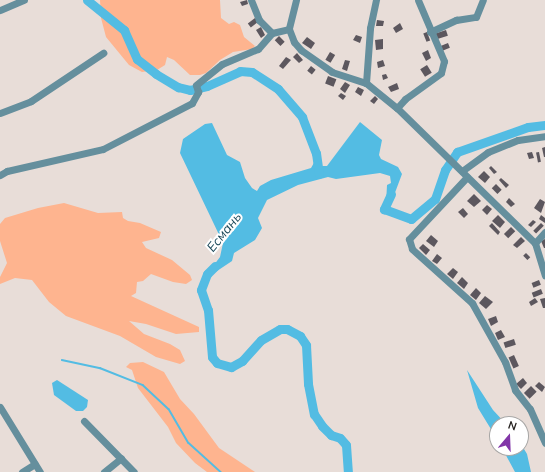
<!DOCTYPE html>
<meta charset="utf-8">
<style>
body{margin:0}
#map{position:relative;width:545px;height:472px;overflow:hidden;background:#e8ddd8;font-family:Mulish,sans-serif}
div>[style]{position:absolute}
.green>*{inset:0;background:#feb48f}
.water>*{inset:0;background:#53bce3}
.stream>*{height:1.5px;margin:-0.75px;padding:0 0.75px;transform-origin:0.75px;border-radius:0.75px;background:#53bce3}
.river>*{height:9px;margin:-4.5px;padding:0 4.5px;transform-origin:4.5px;border-radius:4.5px;background:#53bce3}
.building>*{inset:0;background:#5c575e;transform-origin:0 0}
.minor>*{height:7px;margin:-3.5px;padding:0 3.5px;transform-origin:3.5px;border-radius:3.5px;background:#658f9d}
span{translate:-50% -50%;white-space:nowrap;text-align:center;line-height:1.15;-webkit-text-stroke:4px #fff;paint-order:stroke}
.water-label{font-size:13px;color:#1c495a;font-style:italic}
.north{position:absolute;left:489px;top:416px;width:40px;height:40px;box-sizing:border-box;background:#fff;border:1px solid #a8a7a6;border-radius:50%;rotate:19deg;font-size:11px;font-weight:700;line-height:16px;text-align:center;color:#262220}
.north::after{content:'';display:block;margin:auto;width:14px;height:18px;background:#8236a8;clip-path:polygon(50% 0,100% 100%,50% 72%,0 100%)}
</style>
<div id="map">
<div class="green">
<div style="clip-path:polygon(100px 0,220px 0,221px 18px,229px 24px,234px 22px,240px 25px,244px 37px,255px 46px,252px 49px,233px 52px,220px 60px,206px 73px,200px 75px,190px 75px,174px 60px,167px 57px,165px 65px,157px 70px,142px 72px,129px 65px,106px 37px,101px 18px)"></div>
<div style="clip-path:polygon(64px 203px,98px 213px,122px 212px,123px 218px,128px 221px,140px 223px,161px 232px,159px 238px,142px 242px,146px 248px,172px 260px,190px 275px,192px 280px,186px 284px,173px 282px,151px 274px,143px 281px,137px 282px,136px 293px,131px 296px,199px 327px,199px 332px,176px 334px,146px 324px,129px 321px,144px 334px,170px 344px,180px 350px,185px 361px,180px 364px,156px 357px,120px 336px,66px 316px,49px 302px,32px 280px,15px 278px,0 284px,0 277px,7px 263px,0 241px,0 224px,5px 218px,38px 208px)"></div>
<div style="clip-path:polygon(143px 362px,164px 372px,180px 399px,194px 414px,219px 448px,255px 472px,207px 472px,195px 463px,176px 443px,168px 427px,138px 388px,132px 370px,126px 367px,130px 363px)"></div>
</div>
<div class="water">
<div style="clip-path:polygon(360px 122px,382px 140px,379px 155px,381px 159px,398px 167px,402px 174px,393px 198px,386px 204px,387px 185px,391px 183px,390px 176px,380px 173px,336px 179px,328px 177px,298px 185px,267px 200px,258px 218px,262px 228px,255px 240px,234px 253px,232px 261px,211px 275px,207px 274px,220px 257px,223px 243px,180px 153px,183px 139px,205px 124px,212px 123px,227px 155px,240px 162px,245px 178px,252px 188px,257px 191px,260px 186px,271px 180px,311px 168px,315px 161px,319px 166px,327px 166px)"></div>
<div style="clip-path:polygon(467px 370px,493px 410px,506px 424px,497px 424px,497px 439px,478px 408px)"></div>
<div style="clip-path:polygon(57px 380px,88px 400px,87px 407px,83px 411px,76px 411px,54px 395px,52px 383px)"></div>
<div style="clip-path:polygon(521px 444px,527px 454px,531px 472px,515px 472px,502px 448px,521px 448px)"></div>
</div>
<div class="stream">
<div style="left:62px;top:360px;width:39px;rotate:12deg"></div>
<div style="left:100px;top:368px;width:46px;rotate:21.6deg"></div>
<div style="left:143px;top:385px;width:35px;rotate:43deg"></div>
<div style="left:169px;top:409px;width:39px;rotate:60deg"></div>
<div style="left:189px;top:443px;width:43px;rotate:42.2deg"></div>
</div>
<div class="river">
<div style="left:87px;top:0;width:48px;rotate:39deg"></div>
<div style="left:124px;top:30px;width:32px;rotate:66deg"></div>
<div style="left:137px;top:59px;width:24px;rotate:38deg"></div>
<div style="left:156px;top:74px;width:26px;rotate:31deg"></div>
<div style="left:178px;top:87px;width:12px;rotate:14deg"></div>
<div style="left:190px;top:90px;width:17px;rotate:-13deg"></div>
<div style="left:207px;top:86px;width:36px;rotate:-24deg"></div>
<div style="left:240px;top:71px;width:12px;rotate:5deg"></div>
<div style="left:252px;top:72px;width:31px;rotate:33deg"></div>
<div style="left:278px;top:89px;width:37px;rotate:49deg"></div>
<div style="left:302px;top:117px;width:39px;rotate:69deg"></div>
<div style="left:316px;top:153px;width:21px;rotate:82deg"></div>
<div style="left:391px;top:194px;width:17px;rotate:115deg"></div>
<div style="left:384px;top:209px;width:29px;rotate:20deg"></div>
<div style="left:411px;top:219px;width:31px;rotate:-40deg"></div>
<div style="left:435px;top:199px;width:31px;rotate:-71deg"></div>
<div style="left:445px;top:170px;width:22px;rotate:-56deg"></div>
<div style="left:457px;top:152px;width:75px;rotate:-19.4deg"></div>
<div style="left:528px;top:127px;width:17px;rotate:-7deg"></div>
<div style="left:215px;top:266px;width:11px;rotate:135deg"></div>
<div style="left:207px;top:274px;width:17px;rotate:111deg"></div>
<div style="left:201px;top:290px;width:21px;rotate:71deg"></div>
<div style="left:208px;top:310px;width:47px;rotate:85.1deg"></div>
<div style="left:212px;top:357px;width:8px;rotate:50deg"></div>
<div style="left:217px;top:363px;width:15px;rotate:16deg"></div>
<div style="left:231px;top:367px;width:13px;rotate:-29deg"></div>
<div style="left:242px;top:361px;width:28px;rotate:-48deg"></div>
<div style="left:261px;top:340px;width:22px;rotate:-30deg"></div>
<div style="left:280px;top:329px;width:7px"></div>
<div style="left:287px;top:329px;width:15px;rotate:28deg"></div>
<div style="left:300px;top:336px;width:11px;rotate:56deg"></div>
<div style="left:306px;top:345px;width:39px;rotate:87deg"></div>
<div style="left:308px;top:384px;width:31px;rotate:79deg"></div>
<div style="left:314px;top:414px;width:14px;rotate:56deg"></div>
<div style="left:322px;top:426px;width:13px;rotate:45deg"></div>
<div style="left:331px;top:435px;width:9px;rotate:18deg"></div>
<div style="left:340px;top:438px;width:9px;rotate:49deg"></div>
<div style="left:346px;top:445px;width:27px;rotate:86deg"></div>
</div>
<div class="building">
<div style="clip-path:polygon(247px 0,248px 4px,242px 6px,240px 2px)"></div>
<div style="left:255px;top:18px;width:5px;height:9px;rotate:53deg"></div>
<div style="clip-path:polygon(377px 20px,384px 21px,383px 26px,376px 26px)"></div>
<div style="clip-path:polygon(400px 23px,403px 29px,396px 33px,393px 28px)"></div>
<div style="clip-path:polygon(261px 27px,265px 35px,261px 38px,256px 30px)"></div>
<div style="left:446px;top:30px;width:6px;height:11px;rotate:72deg"></div>
<div style="left:427px;top:32px;width:9px;height:4px;rotate:69deg"></div>
<div style="clip-path:polygon(356px 35px,362px 37px,360px 43px,353px 40px)"></div>
<div style="left:279px;top:36px;width:8px;height:6px;rotate:45deg"></div>
<div style="clip-path:polygon(307px 37px,315px 43px,311px 49px,302px 43px)"></div>
<div style="clip-path:polygon(383px 39px,383px 49px,376px 50px,375px 40px)"></div>
<div style="left:448px;top:43px;width:5px;height:8px;rotate:68deg"></div>
<div style="clip-path:polygon(428px 50px,431px 58px,426px 61px,422px 53px)"></div>
<div style="left:330px;top:52px;width:6px;height:9px;rotate:31deg"></div>
<div style="clip-path:polygon(297px 53px,303px 60px,299px 63px,293px 57px)"></div>
<div style="clip-path:polygon(286px 57px,291px 60px,283px 69px,279px 66px)"></div>
<div style="clip-path:polygon(345px 60px,350px 61px,347px 71px,342px 69px)"></div>
<div style="clip-path:polygon(383px 60px,385px 66px,378px 68px,377px 62px)"></div>
<div style="left:427px;top:65px;width:9px;height:8px;rotate:58deg"></div>
<div style="left:311px;top:66px;width:6px;height:6px;rotate:39deg"></div>
<div style="clip-path:polygon(386px 74px,388px 78px,383px 80px,382px 75px)"></div>
<div style="left:328px;top:76px;width:9px;height:8px;rotate:21deg"></div>
<div style="clip-path:polygon(345px 82px,350px 85px,345px 93px,340px 89px)"></div>
<div style="clip-path:polygon(397px 83px,399px 89px,391px 92px,388px 87px)"></div>
<div style="clip-path:polygon(358px 87px,364px 90px,361px 96px,355px 92px)"></div>
<div style="clip-path:polygon(341px 93px,346px 96px,343px 100px,338px 96px)"></div>
<div style="clip-path:polygon(375px 96px,378px 99px,374px 104px,370px 101px)"></div>
<div style="clip-path:polygon(545px 147px,545px 157px,544px 157px,542px 148px)"></div>
<div style="clip-path:polygon(532px 152px,534px 158px,529px 159px,527px 153px)"></div>
<div style="left:539px;top:152px;width:10px;height:3px;rotate:79deg"></div>
<div style="clip-path:polygon(491px 166px,497px 172px,494px 174px,489px 168px)"></div>
<div style="clip-path:polygon(484px 171px,490px 177px,485px 183px,478px 177px)"></div>
<div style="clip-path:polygon(501px 178px,509px 185px,506px 188px,499px 180px)"></div>
<div style="left:496px;top:184px;width:8px;height:6px;rotate:45deg"></div>
<div style="clip-path:polygon(474px 194px,481px 201px,474px 207px,467px 201px)"></div>
<div style="clip-path:polygon(509px 198px,515px 204px,511px 207px,506px 202px)"></div>
<div style="clip-path:polygon(540px 199px,545px 202px,541px 213px,534px 208px)"></div>
<div style="clip-path:polygon(487px 205px,492px 209px,487px 215px,482px 210px)"></div>
<div style="clip-path:polygon(463px 208px,468px 214px,464px 218px,458px 212px)"></div>
<div style="clip-path:polygon(498px 215px,505px 222px,500px 228px,492px 221px)"></div>
<div style="clip-path:polygon(541px 215px,545px 218px,545px 223px,539px 219px)"></div>
<div style="clip-path:polygon(533px 220px,536px 222px,531px 227px,528px 225px)"></div>
<div style="clip-path:polygon(492px 223px,500px 232px,498px 235px,489px 226px)"></div>
<div style="left:541px;top:223px;width:4px;height:11px;rotate:45deg"></div>
<div style="left:511px;top:227px;width:6px;height:10px;rotate:45deg"></div>
<div style="clip-path:polygon(431px 235px,438px 241px,434px 247px,426px 241px)"></div>
<div style="clip-path:polygon(521px 237px,525px 241px,517px 248px,513px 245px)"></div>
<div style="clip-path:polygon(545px 239px,545px 248px,544px 248px,541px 241px)"></div>
<div style="clip-path:polygon(423px 244px,430px 250px,426px 255px,419px 248px)"></div>
<div style="left:526px;top:253px;width:6px;height:4px;rotate:45deg"></div>
<div style="clip-path:polygon(437px 254px,442px 258px,437px 264px,432px 261px)"></div>
<div style="clip-path:polygon(453px 268px,458px 272px,453px 279px,447px 274px)"></div>
<div style="clip-path:polygon(462px 277px,468px 283px,464px 289px,457px 283px)"></div>
<div style="left:539px;top:280px;width:5px;height:8px;rotate:68deg"></div>
<div style="clip-path:polygon(476px 288px,481px 293px,476px 300px,470px 295px)"></div>
<div style="left:541px;top:289px;width:5px;height:10px;rotate:68deg"></div>
<div style="clip-path:polygon(485px 296px,493px 302px,486px 309px,479px 303px)"></div>
<div style="clip-path:polygon(535px 298px,538px 302px,531px 306px,529px 302px)"></div>
<div style="clip-path:polygon(545px 298px,545px 308px,543px 308px,540px 299px)"></div>
<div style="clip-path:polygon(496px 316px,498px 322px,491px 326px,488px 319px)"></div>
<div style="clip-path:polygon(501px 330px,505px 337px,498px 340px,495px 333px)"></div>
<div style="left:514px;top:339px;width:6px;height:11px;rotate:72deg"></div>
<div style="left:514px;top:355px;width:12px;height:6px;rotate:66deg"></div>
<div style="clip-path:polygon(523px 378px,527px 383px,521px 389px,516px 384px)"></div>
<div style="clip-path:polygon(539px 382px,545px 387px,542px 392px,535px 386px)"></div>
<div style="left:531px;top:386px;width:8px;height:10px;rotate:45deg"></div>
</div>
<div class="minor">
<div style="left:251px;top:0;width:22px;rotate:68deg"></div>
<div style="left:259px;top:20px;width:18px;rotate:45deg"></div>
<div style="left:296px;top:0;width:30px;rotate:104deg"></div>
<div style="left:289px;top:29px;width:14px;rotate:69deg"></div>
<div style="left:294px;top:42px;width:11px;rotate:49deg"></div>
<div style="left:301px;top:50px;width:38px;rotate:35deg"></div>
<div style="left:332px;top:72px;width:36px;rotate:18deg"></div>
<div style="left:366px;top:83px;width:40px;rotate:39deg"></div>
<div style="left:397px;top:108px;width:193px;rotate:44.4deg"></div>
<div style="left:535px;top:243px;width:34px;rotate:73deg"></div>
<div style="left:0;top:10px;width:26px;rotate:-23deg"></div>
<div style="left:430px;top:32px;width:29px;rotate:-25deg"></div>
<div style="left:456px;top:20px;width:20px;rotate:-9deg"></div>
<div style="left:476px;top:17px;width:18px;rotate:-68deg"></div>
<div style="left:366px;top:83px;width:55px;rotate:-85.8deg"></div>
<div style="left:370px;top:28px;width:29px;rotate:-78deg"></div>
<div style="left:397px;top:108px;width:12px;rotate:-48deg"></div>
<div style="left:405px;top:99px;width:44px;rotate:-35.8deg"></div>
<div style="left:441px;top:73px;width:12px;rotate:-76deg"></div>
<div style="left:444px;top:61px;width:66px;rotate:-113.1deg"></div>
<div style="left:0;top:113px;width:33px;rotate:-21deg"></div>
<div style="left:31px;top:101px;width:87px;rotate:-33.7deg"></div>
<div style="left:462px;top:171px;width:32px;rotate:-36deg"></div>
<div style="left:488px;top:152px;width:32px;rotate:-22deg"></div>
<div style="left:518px;top:140px;width:27px;rotate:-8deg"></div>
<div style="left:0;top:175px;width:8px;rotate:-30deg"></div>
<div style="left:7px;top:171px;width:98px;rotate:-12.9deg"></div>
<div style="left:103px;top:149px;width:100px;rotate:-27.3deg"></div>
<div style="left:192px;top:103px;width:13px;rotate:-61deg"></div>
<div style="left:198px;top:92px;width:7px;rotate:-106deg"></div>
<div style="left:196px;top:85px;width:33px;rotate:-39deg"></div>
<div style="left:222px;top:64px;width:39px;rotate:-23deg"></div>
<div style="left:258px;top:49px;width:21px;rotate:-49deg"></div>
<div style="left:272px;top:33px;width:17px;rotate:-13deg"></div>
<div style="left:467px;top:177px;width:85px;rotate:133.1deg"></div>
<div style="left:409px;top:239px;width:10px;rotate:73deg"></div>
<div style="left:412px;top:249px;width:81px;rotate:42deg"></div>
<div style="left:472px;top:303px;width:68px;rotate:60.8deg"></div>
<div style="left:505px;top:362px;width:30px;rotate:70deg"></div>
<div style="left:515px;top:390px;width:24px;rotate:52deg"></div>
<div style="left:530px;top:409px;width:37px;rotate:66deg"></div>
<div style="left:535px;top:243px;width:15px;rotate:-48deg"></div>
<div style="left:0;top:407px;width:76px;rotate:58.4deg"></div>
<div style="left:84px;top:421px;width:71px;rotate:45.6deg"></div>
<div style="left:22px;top:472px;width:15px;rotate:-32deg"></div>
<div style="left:104px;top:472px;width:22px;rotate:-39deg"></div>
</div>
<div class="water-label">
<span style="left:224px;top:232px;rotate:-51deg">Есмань</span>
</div>
<div class="north">N</div>
</div>
